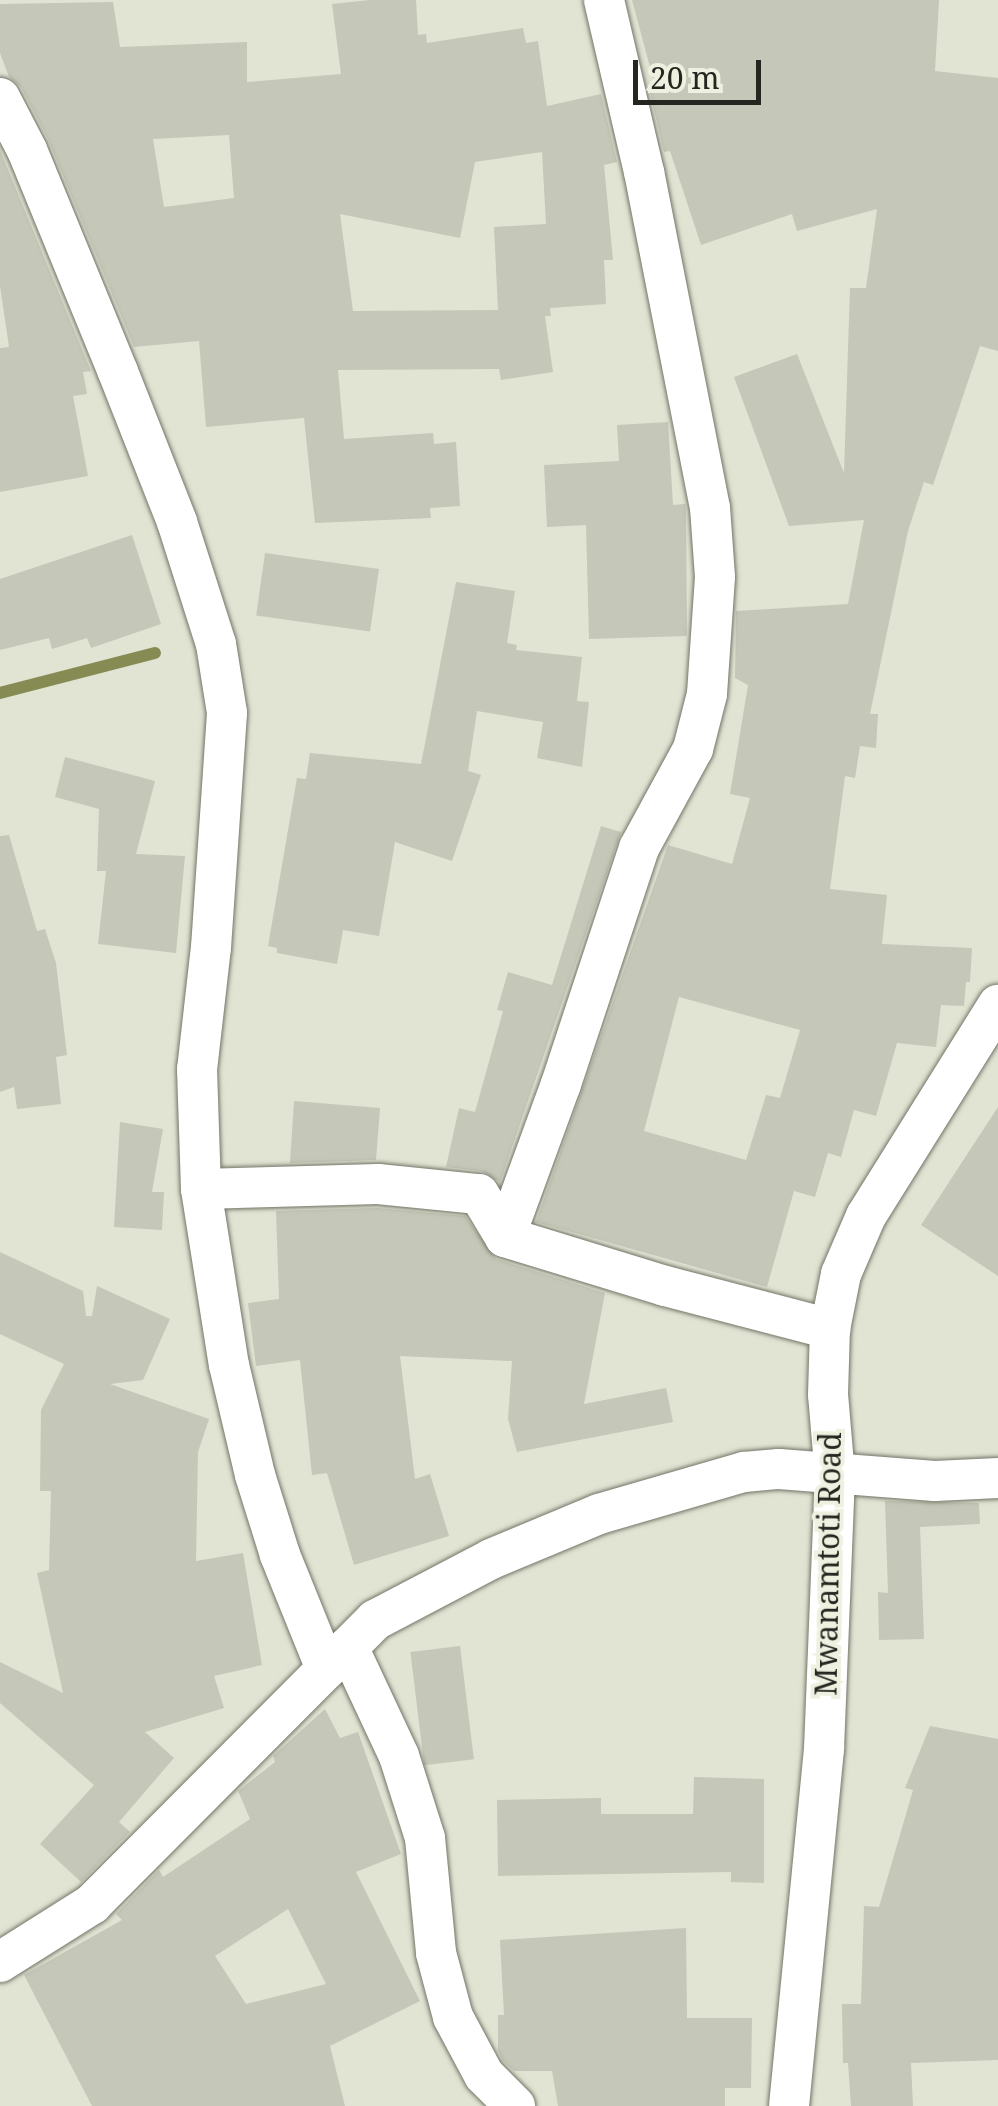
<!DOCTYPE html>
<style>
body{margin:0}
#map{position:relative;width:998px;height:2106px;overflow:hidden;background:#e1e3d3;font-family:"Noto Serif",serif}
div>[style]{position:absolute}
.stream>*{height:12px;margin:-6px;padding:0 6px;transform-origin:6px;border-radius:6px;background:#868b54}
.building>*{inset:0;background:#c5c7b8;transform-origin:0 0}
.roads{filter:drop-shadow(0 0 2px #737567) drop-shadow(0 0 2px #737567)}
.minor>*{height:40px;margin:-20px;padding:0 20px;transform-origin:20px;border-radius:20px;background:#fff}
span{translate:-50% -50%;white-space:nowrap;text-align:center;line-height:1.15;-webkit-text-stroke:8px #eef0e0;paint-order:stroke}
.street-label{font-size:30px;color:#252620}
.scale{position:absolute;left:633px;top:60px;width:128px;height:45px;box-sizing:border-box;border:5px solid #252620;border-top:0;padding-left:12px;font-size:30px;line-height:35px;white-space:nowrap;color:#252620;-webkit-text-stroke:8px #eef0e0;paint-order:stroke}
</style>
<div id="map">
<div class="stream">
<div style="left:0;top:693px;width:160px;rotate:-14.5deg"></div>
</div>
<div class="building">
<div style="clip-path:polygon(evenodd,370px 0,416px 0,418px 35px,426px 34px,427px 43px,523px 28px,526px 43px,538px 41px,547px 106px,601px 94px,617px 162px,604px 165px,613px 260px,604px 260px,606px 304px,550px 308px,551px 316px,545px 316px,553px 372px,501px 380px,499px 369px,338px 370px,344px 439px,433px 433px,434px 444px,456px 442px,460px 506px,430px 508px,431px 518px,315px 523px,304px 418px,206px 427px,199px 341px,134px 347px,48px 139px,21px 87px,9px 77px,0 53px,0 4px,113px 2px,120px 47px,247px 42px,247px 82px,341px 74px,332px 4px,370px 0,229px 135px,234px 198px,164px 207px,153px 139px,229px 135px,370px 0,542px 152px,546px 224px,494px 227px,498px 310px,353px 311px,340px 214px,460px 238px,475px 162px,542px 152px)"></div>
<div style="clip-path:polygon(evenodd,632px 0,939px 0,935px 71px,998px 78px,998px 351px,980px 346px,933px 485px,924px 482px,908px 531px,870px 714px,878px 714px,876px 748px,860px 746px,855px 778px,845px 776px,830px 889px,887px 895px,882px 944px,972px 948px,970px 982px,966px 982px,964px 1006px,941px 1005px,936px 1047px,897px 1043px,876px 1116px,854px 1110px,841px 1157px,828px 1153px,815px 1197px,794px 1191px,767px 1287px,536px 1222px,668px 845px,732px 864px,750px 798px,730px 794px,748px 685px,735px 678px,736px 611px,848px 604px,864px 520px,789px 526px,734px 377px,797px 354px,844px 473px,850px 288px,866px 288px,877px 209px,797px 231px,792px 214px,701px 245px,670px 151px,664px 152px,648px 84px,654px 82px,632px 0,679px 997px,800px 1030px,780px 1098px,766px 1095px,746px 1160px,644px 1131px,679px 997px)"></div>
<div style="clip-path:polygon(0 150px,91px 371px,83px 372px,87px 394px,73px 396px,88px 476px,0 492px,0 348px,9px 347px,0 286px)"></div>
<div style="clip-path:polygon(668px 422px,673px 505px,685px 504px,686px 511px,687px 636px,589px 639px,586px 525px,547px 527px,544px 465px,619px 461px,617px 425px)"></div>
<div style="clip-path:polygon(132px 535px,161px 624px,91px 648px,87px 638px,52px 649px,49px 638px,0 650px,0 579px)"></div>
<div style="left:265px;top:553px;width:115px;height:63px;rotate:8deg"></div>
<div style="clip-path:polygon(456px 582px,515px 591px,507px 643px,517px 645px,516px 650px,582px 657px,577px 701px,589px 702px,582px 767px,537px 758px,543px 722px,477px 711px,468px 771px,481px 775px,452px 861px,395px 842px,379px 936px,343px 930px,337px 964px,277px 953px,277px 948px,268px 946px,297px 778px,306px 779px,310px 753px,421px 764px)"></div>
<div style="clip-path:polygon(65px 757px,155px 781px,136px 854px,185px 856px,176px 953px,98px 944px,106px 871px,97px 871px,99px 809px,55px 797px)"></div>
<div style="clip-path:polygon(601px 826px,621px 832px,500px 1182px,482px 1171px,446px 1167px,459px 1108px,475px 1112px,503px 1011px,497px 1010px,508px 972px,552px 985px)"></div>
<div style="clip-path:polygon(9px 835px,37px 931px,45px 929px,56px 963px,67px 1055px,56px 1057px,61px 1104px,17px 1109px,14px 1087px,0 1092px,0 836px)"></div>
<div style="clip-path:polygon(294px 1101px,380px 1108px,376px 1160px,290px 1163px)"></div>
<div style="clip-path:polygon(998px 1107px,998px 1276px,921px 1225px)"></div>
<div style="clip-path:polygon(120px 1122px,163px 1129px,152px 1192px,164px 1192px,162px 1230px,114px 1227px)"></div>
<div style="clip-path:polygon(377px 1208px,465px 1216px,496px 1259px,605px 1293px,584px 1404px,666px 1388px,673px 1422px,517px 1452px,508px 1419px,512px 1361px,400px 1356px,415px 1479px,430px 1474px,449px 1536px,354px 1565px,327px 1473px,312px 1475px,300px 1360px,256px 1366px,248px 1303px,279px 1299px,276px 1211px)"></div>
<div style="clip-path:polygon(0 1252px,83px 1291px,86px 1316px,92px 1316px,97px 1286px,170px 1319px,143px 1380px,110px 1384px,209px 1419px,198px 1452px,196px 1561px,243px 1553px,262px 1665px,214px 1676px,224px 1708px,145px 1732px,174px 1758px,119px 1822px,130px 1832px,81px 1882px,40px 1844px,94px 1785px,0 1703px,0 1662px,63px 1693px,37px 1573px,49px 1570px,51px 1491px,40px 1491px,41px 1410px,64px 1364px,0 1334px)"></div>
<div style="clip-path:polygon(885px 1501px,979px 1503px,980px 1524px,920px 1527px,924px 1639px,879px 1640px,878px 1592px,888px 1593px)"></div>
<div style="left:460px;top:1646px;width:114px;height:50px;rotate:83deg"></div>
<div style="clip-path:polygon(evenodd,325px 1709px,340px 1738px,358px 1732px,401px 1854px,356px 1872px,420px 2001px,330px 2046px,345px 2106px,92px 2106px,24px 1975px,122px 1920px,116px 1914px,159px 1870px,163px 1877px,250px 1819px,238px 1791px,275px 1762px,273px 1756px,325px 1709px,288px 1909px,326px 1984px,246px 2004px,215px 1956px,288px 1909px)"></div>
<div style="clip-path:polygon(930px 1726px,998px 1739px,998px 2060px,911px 2063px,913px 2106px,851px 2106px,848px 2063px,843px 2063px,842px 2004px,861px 2004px,864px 1906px,879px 1907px,913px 1790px,905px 1788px)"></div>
<div style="clip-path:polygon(694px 1777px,764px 1779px,764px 1883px,731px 1882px,731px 1872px,498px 1876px,497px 1800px,601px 1798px,601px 1814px,693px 1814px)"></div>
<div style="clip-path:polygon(686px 1928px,687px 2018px,752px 2018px,751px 2088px,725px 2088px,725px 2106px,558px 2106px,552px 2071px,514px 2071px,503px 2061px,498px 2051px,498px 2015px,504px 2015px,500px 1940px)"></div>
</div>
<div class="roads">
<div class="minor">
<div style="left:0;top:98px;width:59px;rotate:62.6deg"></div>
<div style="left:27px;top:150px;width:240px;rotate:67.7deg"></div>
<div style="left:118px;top:372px;width:161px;rotate:68.5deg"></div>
<div style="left:177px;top:522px;width:128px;rotate:72.3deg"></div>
<div style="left:216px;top:644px;width:70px;rotate:80.9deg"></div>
<div style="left:227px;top:713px;width:235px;rotate:93.9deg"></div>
<div style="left:211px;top:947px;width:123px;rotate:96.5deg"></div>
<div style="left:197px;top:1069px;width:120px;rotate:88.1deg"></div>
<div style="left:201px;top:1189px;width:178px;rotate:81deg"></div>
<div style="left:229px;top:1365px;width:113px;rotate:76.7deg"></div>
<div style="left:255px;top:1475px;width:84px;rotate:72.6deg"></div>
<div style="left:280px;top:1555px;width:123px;rotate:68deg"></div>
<div style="left:201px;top:1189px;width:177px;rotate:-1.6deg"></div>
<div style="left:378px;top:1184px;width:101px;rotate:5.7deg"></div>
<div style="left:479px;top:1194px;width:50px;rotate:58.8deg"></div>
<div style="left:505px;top:1237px;width:167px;rotate:17deg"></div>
<div style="left:665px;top:1286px;width:171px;rotate:14.6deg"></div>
<div style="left:505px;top:1237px;width:163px;rotate:-69.9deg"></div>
<div style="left:561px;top:1084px;width:249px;rotate:-71.7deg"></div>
<div style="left:639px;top:848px;width:113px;rotate:-61.4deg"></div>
<div style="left:693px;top:749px;width:57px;rotate:-75.7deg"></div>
<div style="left:707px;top:694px;width:117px;rotate:-86.1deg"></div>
<div style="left:715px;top:577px;width:69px;rotate:-94.1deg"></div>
<div style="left:710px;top:508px;width:342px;rotate:-101.1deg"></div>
<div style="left:644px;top:172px;width:177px;rotate:-103.1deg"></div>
<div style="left:348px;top:1647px;width:120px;rotate:64.9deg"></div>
<div style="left:399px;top:1756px;width:86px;rotate:72.4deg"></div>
<div style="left:425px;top:1838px;width:116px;rotate:84.5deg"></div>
<div style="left:436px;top:1953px;width:66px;rotate:75.1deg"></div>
<div style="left:453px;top:2017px;width:66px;rotate:61.9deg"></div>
<div style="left:484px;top:2075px;width:44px;rotate:45deg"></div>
<div style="left:0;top:1962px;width:109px;rotate:-32.2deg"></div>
<div style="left:92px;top:1904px;width:401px;rotate:-45.1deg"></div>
<div style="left:375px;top:1620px;width:131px;rotate:-27.7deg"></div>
<div style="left:491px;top:1559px;width:117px;rotate:-22.6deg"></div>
<div style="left:599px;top:1514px;width:151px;rotate:-16.2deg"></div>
<div style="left:744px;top:1472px;width:35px;rotate:-5deg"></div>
<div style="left:779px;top:1469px;width:156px;rotate:4.4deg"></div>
<div style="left:935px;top:1481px;width:63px;rotate:-2.7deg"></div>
<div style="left:789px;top:2106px;width:359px;rotate:-84.4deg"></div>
<div style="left:824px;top:1749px;width:273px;rotate:-87.7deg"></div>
<div style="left:835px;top:1476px;width:81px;rotate:-94.9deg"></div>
<div style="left:828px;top:1395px;width:66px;rotate:-88.3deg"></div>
<div style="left:830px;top:1329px;width:56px;rotate:-78.7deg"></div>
<div style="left:841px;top:1274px;width:63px;rotate:-66.7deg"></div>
<div style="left:866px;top:1216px;width:249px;rotate:-58deg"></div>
</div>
</div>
<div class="street-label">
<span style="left:828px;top:1564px;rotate:-89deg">Mwanamtoti Road</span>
</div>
<div class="scale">20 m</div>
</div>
